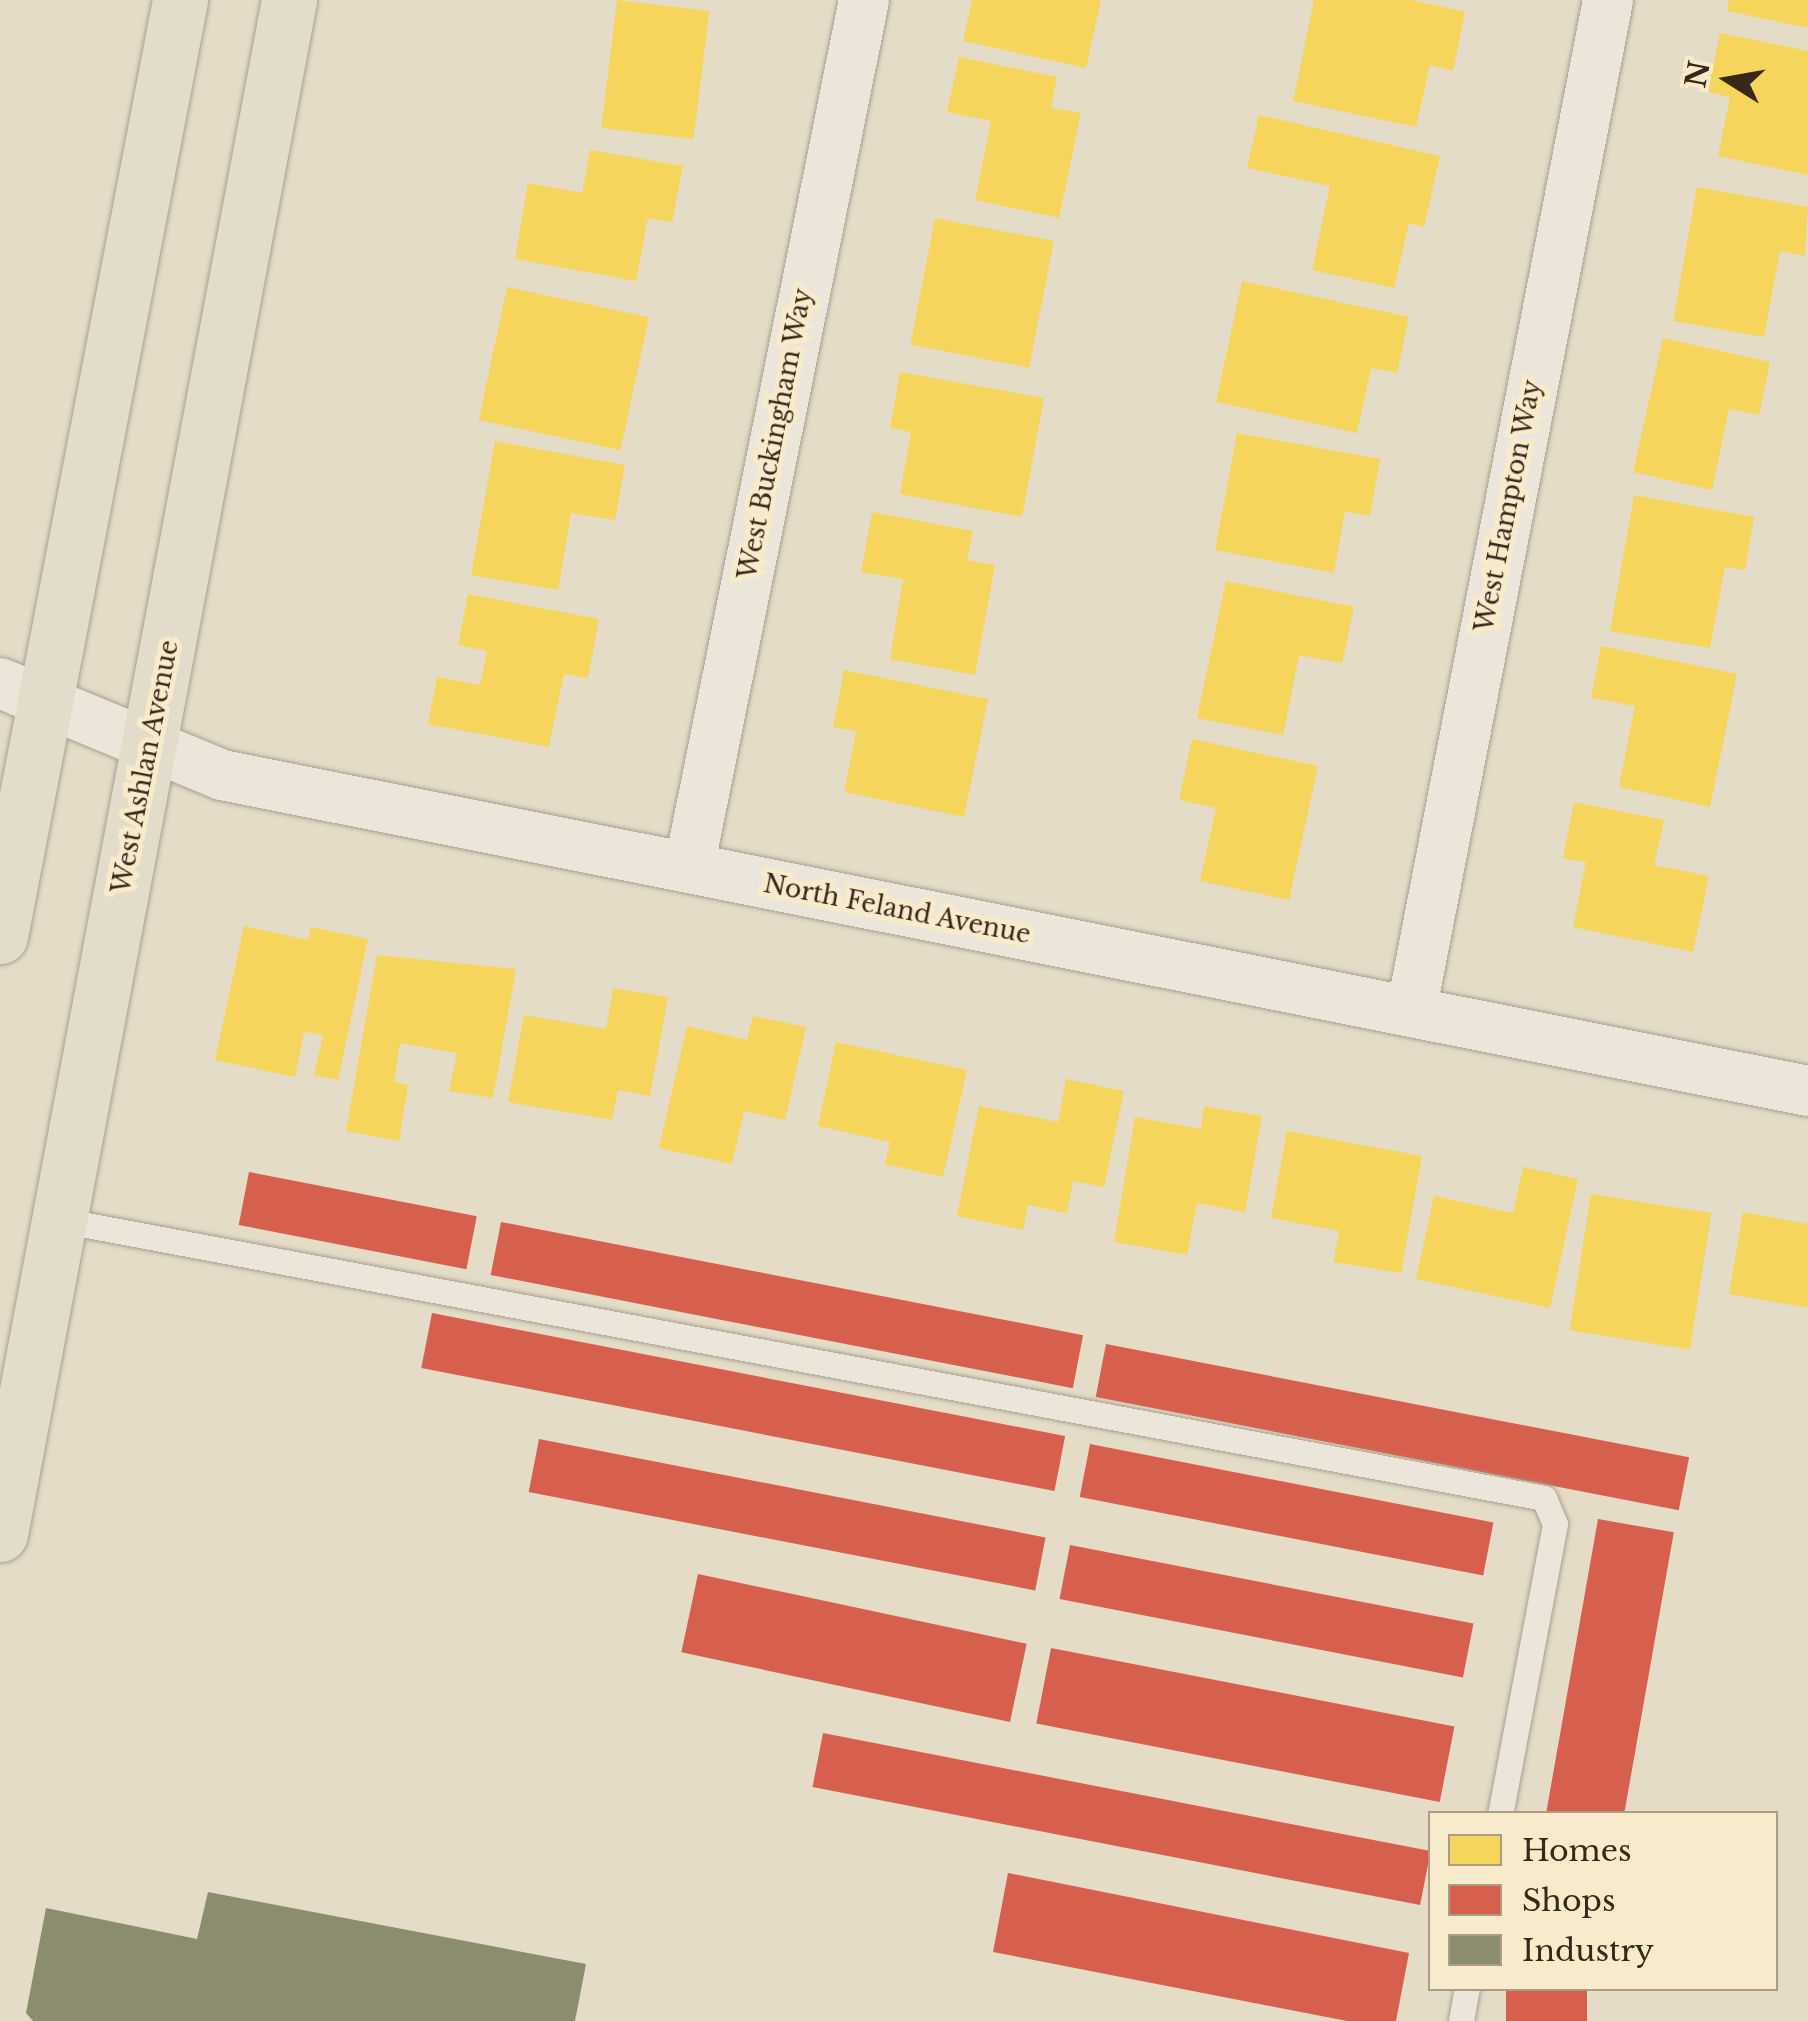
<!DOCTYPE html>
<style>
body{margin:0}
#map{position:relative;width:1808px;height:2021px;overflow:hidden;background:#e4dcc7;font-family:"Libre Baskerville",serif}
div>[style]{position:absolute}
.homes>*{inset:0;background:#f6d55c;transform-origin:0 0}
.shops>*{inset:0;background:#d6604d;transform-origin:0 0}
.industry>*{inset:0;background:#8c8c6e}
.roads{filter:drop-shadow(0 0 2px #a8a091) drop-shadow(0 0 2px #a8a091)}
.lane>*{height:25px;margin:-12.5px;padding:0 12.5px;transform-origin:12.5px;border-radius:12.5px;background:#ece6da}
.street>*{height:50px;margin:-25px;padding:0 25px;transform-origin:25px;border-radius:25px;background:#ece6da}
.primary>*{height:55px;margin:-27.5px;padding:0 27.5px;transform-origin:27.5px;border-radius:27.5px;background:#e3dcca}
span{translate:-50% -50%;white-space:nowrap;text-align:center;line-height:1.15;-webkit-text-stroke:10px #f7ebcb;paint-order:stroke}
.street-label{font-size:25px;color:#37281a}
.legend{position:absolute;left:1428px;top:1811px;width:350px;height:180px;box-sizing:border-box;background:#f7ebcb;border:2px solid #aa9d84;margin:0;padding:12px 18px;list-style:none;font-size:30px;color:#37281a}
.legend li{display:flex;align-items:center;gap:20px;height:50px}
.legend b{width:50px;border:2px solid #aa9d84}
.north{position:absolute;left:1678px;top:30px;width:100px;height:100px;-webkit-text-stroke:8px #f7ebcb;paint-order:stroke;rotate:281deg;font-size:28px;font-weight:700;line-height:40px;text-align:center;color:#37281a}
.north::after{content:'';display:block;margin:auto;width:35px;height:45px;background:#37281a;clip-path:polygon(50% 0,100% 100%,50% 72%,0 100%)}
</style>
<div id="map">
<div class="homes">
<div style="left:617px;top:0;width:93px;height:129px;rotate:7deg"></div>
<div style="clip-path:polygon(972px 0,1101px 0,1086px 68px,963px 41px)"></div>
<div style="clip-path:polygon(1314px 0,1411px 0,1465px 12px,1453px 71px,1430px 65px,1416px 127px,1293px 101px)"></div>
<div style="clip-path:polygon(1729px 0,1808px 0,1808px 28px,1727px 11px)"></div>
<div style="clip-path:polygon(1720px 33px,1808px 51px,1808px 175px,1718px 156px,1730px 97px,1707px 92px)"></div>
<div style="clip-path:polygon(959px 57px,1057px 77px,1051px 108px,1081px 113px,1059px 218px,975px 200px,991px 121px,947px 112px)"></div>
<div style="clip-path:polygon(1259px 115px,1440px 156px,1424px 227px,1409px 223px,1394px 288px,1312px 270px,1330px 186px,1247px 168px)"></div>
<div style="clip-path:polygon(590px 150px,683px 166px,672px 222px,648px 218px,636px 281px,515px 259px,528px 183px,582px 193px)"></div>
<div style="clip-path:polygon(1697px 187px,1808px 207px,1805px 256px,1780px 251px,1764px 337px,1673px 321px)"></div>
<div style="left:935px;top:218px;width:121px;height:129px;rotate:11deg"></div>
<div style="clip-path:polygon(1242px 281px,1409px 317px,1397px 373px,1371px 368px,1357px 433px,1216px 402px)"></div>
<div style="left:507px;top:287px;width:145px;height:136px;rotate:12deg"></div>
<div style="clip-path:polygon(1663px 338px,1770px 362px,1759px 415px,1729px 409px,1712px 490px,1633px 472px)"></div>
<div style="clip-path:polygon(900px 372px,1044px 398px,1022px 517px,900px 494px,911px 432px,890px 428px)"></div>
<div style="clip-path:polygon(1237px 433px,1380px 459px,1370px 516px,1345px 511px,1334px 573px,1215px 550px)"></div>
<div style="clip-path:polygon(495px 441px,625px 465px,615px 520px,571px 513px,558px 590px,471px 575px)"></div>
<div style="clip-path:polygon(1634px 495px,1754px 517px,1745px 570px,1725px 567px,1710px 648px,1610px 631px)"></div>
<div style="clip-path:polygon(872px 512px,973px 531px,967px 560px,995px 565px,975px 675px,890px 659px,903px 579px,861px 572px)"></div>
<div style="clip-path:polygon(1226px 581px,1354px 607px,1342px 663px,1299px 655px,1283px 735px,1197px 718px)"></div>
<div style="clip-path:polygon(468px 594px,599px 619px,588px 678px,564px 674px,549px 747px,428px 724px,437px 677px,480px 685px,487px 651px,458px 645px)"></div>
<div style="clip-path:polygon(1601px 646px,1737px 674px,1710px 807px,1619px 787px,1635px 706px,1591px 698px)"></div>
<div style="clip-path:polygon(844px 670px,988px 699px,964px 817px,844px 792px,856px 731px,833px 727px)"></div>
<div style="clip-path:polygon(1192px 739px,1318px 766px,1289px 900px,1200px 881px,1216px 808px,1179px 800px)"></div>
<div style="clip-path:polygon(1574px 802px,1664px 820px,1654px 865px,1709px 876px,1693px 952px,1573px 927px,1586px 862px,1563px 858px)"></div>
<div style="clip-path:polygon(244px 926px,308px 940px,311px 927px,368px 939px,338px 1080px,314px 1075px,323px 1035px,304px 1032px,295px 1077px,215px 1060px)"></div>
<div style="clip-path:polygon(377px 955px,516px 969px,493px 1098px,449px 1091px,457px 1053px,400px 1043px,394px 1082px,408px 1085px,399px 1141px,346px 1131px)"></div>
<div style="clip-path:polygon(613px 988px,668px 997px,650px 1096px,618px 1090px,612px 1120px,508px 1102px,524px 1015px,606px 1029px)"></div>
<div style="clip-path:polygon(753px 1016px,806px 1027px,785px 1120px,744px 1111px,732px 1164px,659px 1148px,687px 1026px,747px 1040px)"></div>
<div style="clip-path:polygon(836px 1042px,967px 1070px,943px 1177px,885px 1164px,890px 1142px,818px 1126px)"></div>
<div style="clip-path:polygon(1066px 1079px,1124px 1091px,1104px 1187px,1073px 1181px,1067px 1213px,1028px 1205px,1023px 1230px,957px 1216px,979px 1106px,1058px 1122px)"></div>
<div style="clip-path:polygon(1204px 1106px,1262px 1116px,1245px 1212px,1197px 1203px,1187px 1255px,1114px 1242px,1135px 1117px,1201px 1129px)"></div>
<div style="clip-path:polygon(1287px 1131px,1422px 1156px,1401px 1273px,1333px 1262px,1339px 1231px,1271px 1218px)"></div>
<div style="clip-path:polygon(1523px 1167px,1578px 1179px,1550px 1308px,1416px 1279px,1434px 1196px,1513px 1213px)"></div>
<div style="left:1591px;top:1194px;width:122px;height:138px;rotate:9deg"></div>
<div style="clip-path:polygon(1743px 1212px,1808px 1224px,1808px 1308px,1729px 1294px)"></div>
</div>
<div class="shops">
<div style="left:249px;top:1172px;width:232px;height:54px;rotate:11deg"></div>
<div style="left:501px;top:1222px;width:593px;height:54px;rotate:11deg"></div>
<div style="left:432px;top:1313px;width:645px;height:56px;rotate:11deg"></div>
<div style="left:1106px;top:1344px;width:594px;height:54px;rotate:11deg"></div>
<div style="left:539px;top:1439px;width:516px;height:54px;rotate:11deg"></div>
<div style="left:1090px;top:1444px;width:411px;height:54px;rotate:11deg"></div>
<div style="left:1598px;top:1519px;width:77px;height:301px;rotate:10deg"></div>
<div style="left:1070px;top:1545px;width:411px;height:55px;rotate:11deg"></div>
<div style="left:698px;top:1574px;width:336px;height:80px;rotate:12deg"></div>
<div style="left:1051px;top:1648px;width:411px;height:77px;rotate:11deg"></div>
<div style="left:823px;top:1733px;width:619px;height:55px;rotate:11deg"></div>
<div style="clip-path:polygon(1008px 1873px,1409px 1953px,1396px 2021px,1347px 2021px,993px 1952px)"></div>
<div style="left:1506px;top:1988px;width:81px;height:34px"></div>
</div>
<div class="industry">
<div style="clip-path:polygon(208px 1892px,586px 1964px,575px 2021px,33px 2021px,26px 2013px,46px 1908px,197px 1939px)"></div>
</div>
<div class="roads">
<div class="lane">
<div style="left:60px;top:1220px;width:1510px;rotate:10.61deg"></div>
<div style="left:1544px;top:1498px;width:28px;rotate:67deg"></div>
<div style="left:1555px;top:1524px;width:295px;rotate:100.7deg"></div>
<div style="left:1461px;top:2021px;width:34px;rotate:-80deg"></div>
</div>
<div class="street">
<div style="left:0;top:683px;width:240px;rotate:22.5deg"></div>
<div style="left:222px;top:775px;width:1617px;rotate:11.27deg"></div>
<div style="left:689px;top:868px;width:885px;rotate:-78.6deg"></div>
<div style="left:1411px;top:1012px;width:1031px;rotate:-78.98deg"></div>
</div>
<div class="primary">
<div style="left:0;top:936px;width:953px;rotate:-79.11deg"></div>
<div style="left:0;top:1534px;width:1561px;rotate:-79.33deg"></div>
</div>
</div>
<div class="street-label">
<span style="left:776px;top:434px;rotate:-79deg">West Buckingham Way</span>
<span style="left:1509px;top:506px;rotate:-79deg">West Hampton Way</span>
<span style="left:146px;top:767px;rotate:-79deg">West Ashlan Avenue</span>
<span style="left:897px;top:910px;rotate:11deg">North Feland Avenue</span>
</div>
<ul class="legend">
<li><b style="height:28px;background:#f6d55c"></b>Homes</li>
<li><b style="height:28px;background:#d6604d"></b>Shops</li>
<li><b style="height:28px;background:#8c8c6e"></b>Industry</li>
</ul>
<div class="north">N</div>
</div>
